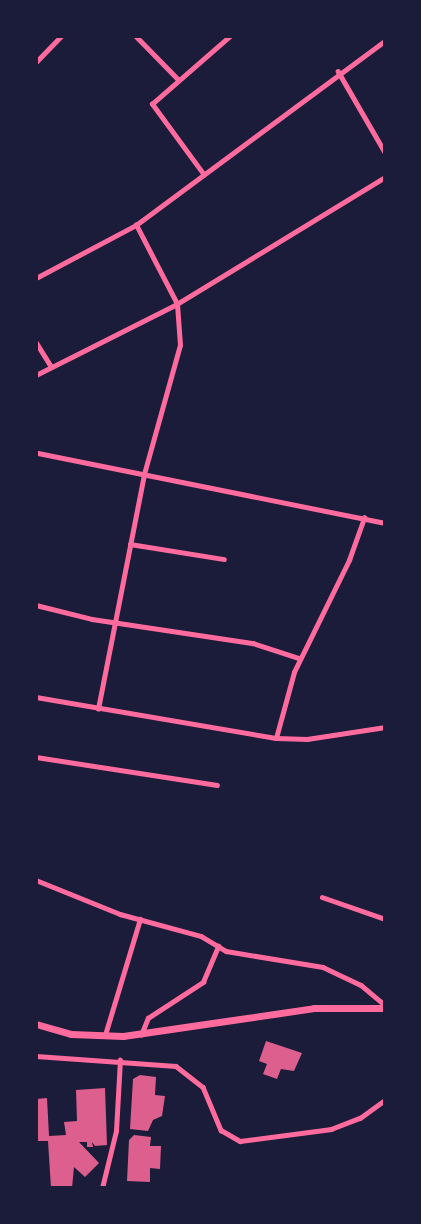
<!DOCTYPE html>
<style>
body{margin:0}
#map{position:relative;width:421px;height:1224px;overflow:hidden;background:#1b1b3a;font-family:Manrope,sans-serif}
div>[style]{position:absolute}
.building>*{inset:0;background:#dd5f8e}
.minor>*{height:4.5px;margin:-2.25px;padding:0 2.25px;transform-origin:2.25px;border-radius:2.25px;background:#ff6b9d}
.secondary>*{height:7px;margin:-3.5px;padding:0 3.5px;transform-origin:3.5px;border-radius:3.5px;background:#ff6b9d}
span{translate:-50% -50%;white-space:nowrap;text-align:center;line-height:1.15;-webkit-text-stroke:4.5px #1b1b3a;paint-order:stroke}
.frame{position:absolute;inset:0;border:38px solid #1b1b3a;pointer-events:none}
</style>
<div id="map">
<div class="building">
<div style="clip-path:polygon(266px 1041px,302px 1053px,294px 1071px,281px 1069px,277px 1079px,263px 1074px,267px 1064px,259px 1061px)"></div>
<div style="clip-path:polygon(140px 1075px,156px 1077px,155px 1095px,165px 1096px,162px 1116px,153px 1120px,148px 1131px,130px 1129px,133px 1079px)"></div>
<div style="clip-path:polygon(105px 1088px,107px 1145px,95px 1146px,92px 1142px,93px 1147px,87px 1147px,87px 1142px,79px 1142px,99px 1163px,85px 1177px,74px 1167px,72px 1188px,51px 1188px,48px 1141px,36px 1141px,36px 1099px,47px 1098px,49px 1136px,66px 1135px,64px 1122px,77px 1121px,76px 1090px)"></div>
<div style="clip-path:polygon(134px 1135px,151px 1137px,150px 1146px,161px 1146px,160px 1169px,150px 1168px,150px 1182px,127px 1181px,129px 1140px)"></div>
</div>
<div class="minor">
<div style="left:136px;top:36px;width:60px;rotate:45.7deg"></div>
<div style="left:36px;top:62px;width:36px;rotate:-46deg"></div>
<div style="left:338px;top:71px;width:94px;rotate:59.9deg"></div>
<div style="left:204px;top:175px;width:88px;rotate:-126.2deg"></div>
<div style="left:152px;top:104px;width:103px;rotate:-41.1deg"></div>
<div style="left:36px;top:278px;width:113px;rotate:-27.9deg"></div>
<div style="left:136px;top:225px;width:310px;rotate:-36.5deg"></div>
<div style="left:36px;top:342px;width:28px;rotate:58deg"></div>
<div style="left:36px;top:375px;width:158px;rotate:-26.7deg"></div>
<div style="left:177px;top:304px;width:244px;rotate:-31.4deg"></div>
<div style="left:38px;top:453px;width:354px;rotate:11.4deg"></div>
<div style="left:130px;top:544px;width:95px;rotate:9.1deg"></div>
<div style="left:36px;top:605px;width:58px;rotate:14deg"></div>
<div style="left:92px;top:619px;width:163px;rotate:8.5deg"></div>
<div style="left:253px;top:643px;width:48px;rotate:18.1deg"></div>
<div style="left:36px;top:697px;width:243px;rotate:9.7deg"></div>
<div style="left:276px;top:738px;width:31px;rotate:2deg"></div>
<div style="left:307px;top:739px;width:79px;rotate:-8.7deg"></div>
<div style="left:98px;top:709px;width:239px;rotate:-78.9deg"></div>
<div style="left:144px;top:474px;width:134px;rotate:-74.4deg"></div>
<div style="left:180px;top:345px;width:41px;rotate:-94.2deg"></div>
<div style="left:177px;top:304px;width:89px;rotate:-117.4deg"></div>
<div style="left:276px;top:738px;width:68px;rotate:-74.7deg"></div>
<div style="left:294px;top:672px;width:125px;rotate:-63.8deg"></div>
<div style="left:349px;top:560px;width:45px;rotate:-70.3deg"></div>
<div style="left:36px;top:757px;width:183px;rotate:8.8deg"></div>
<div style="left:36px;top:880px;width:91px;rotate:22deg"></div>
<div style="left:120px;top:914px;width:84px;rotate:15.2deg"></div>
<div style="left:201px;top:936px;width:29px;rotate:31deg"></div>
<div style="left:226px;top:951px;width:98px;rotate:9.4deg"></div>
<div style="left:323px;top:967px;width:42px;rotate:25.3deg"></div>
<div style="left:361px;top:985px;width:31px;rotate:40deg"></div>
<div style="left:322px;top:897px;width:67px;rotate:19.2deg"></div>
<div style="left:105px;top:1035px;width:121px;rotate:-73.2deg"></div>
<div style="left:141px;top:1035px;width:18px;rotate:-68deg"></div>
<div style="left:148px;top:1018px;width:66px;rotate:-33.2deg"></div>
<div style="left:203px;top:982px;width:39px;rotate:-67deg"></div>
<div style="left:36px;top:1056px;width:140px;rotate:4.1deg"></div>
<div style="left:176px;top:1066px;width:34px;rotate:38deg"></div>
<div style="left:203px;top:1087px;width:47px;rotate:67.3deg"></div>
<div style="left:221px;top:1130px;width:22px;rotate:30deg"></div>
<div style="left:240px;top:1141px;width:92px;rotate:-7.5deg"></div>
<div style="left:331px;top:1129px;width:31px;rotate:-21deg"></div>
<div style="left:360px;top:1118px;width:31px;rotate:-36deg"></div>
<div style="left:102px;top:1188px;width:59px;rotate:-76.2deg"></div>
<div style="left:116px;top:1131px;width:71px;rotate:-86.8deg"></div>
</div>
<div class="secondary">
<div style="left:36px;top:1024px;width:36px;rotate:16deg"></div>
<div style="left:71px;top:1034px;width:52px;rotate:2.2deg"></div>
<div style="left:123px;top:1036px;width:193px;rotate:-8.3deg"></div>
<div style="left:314px;top:1008px;width:71px"></div>
</div>
<div class="frame"></div>
</div>
